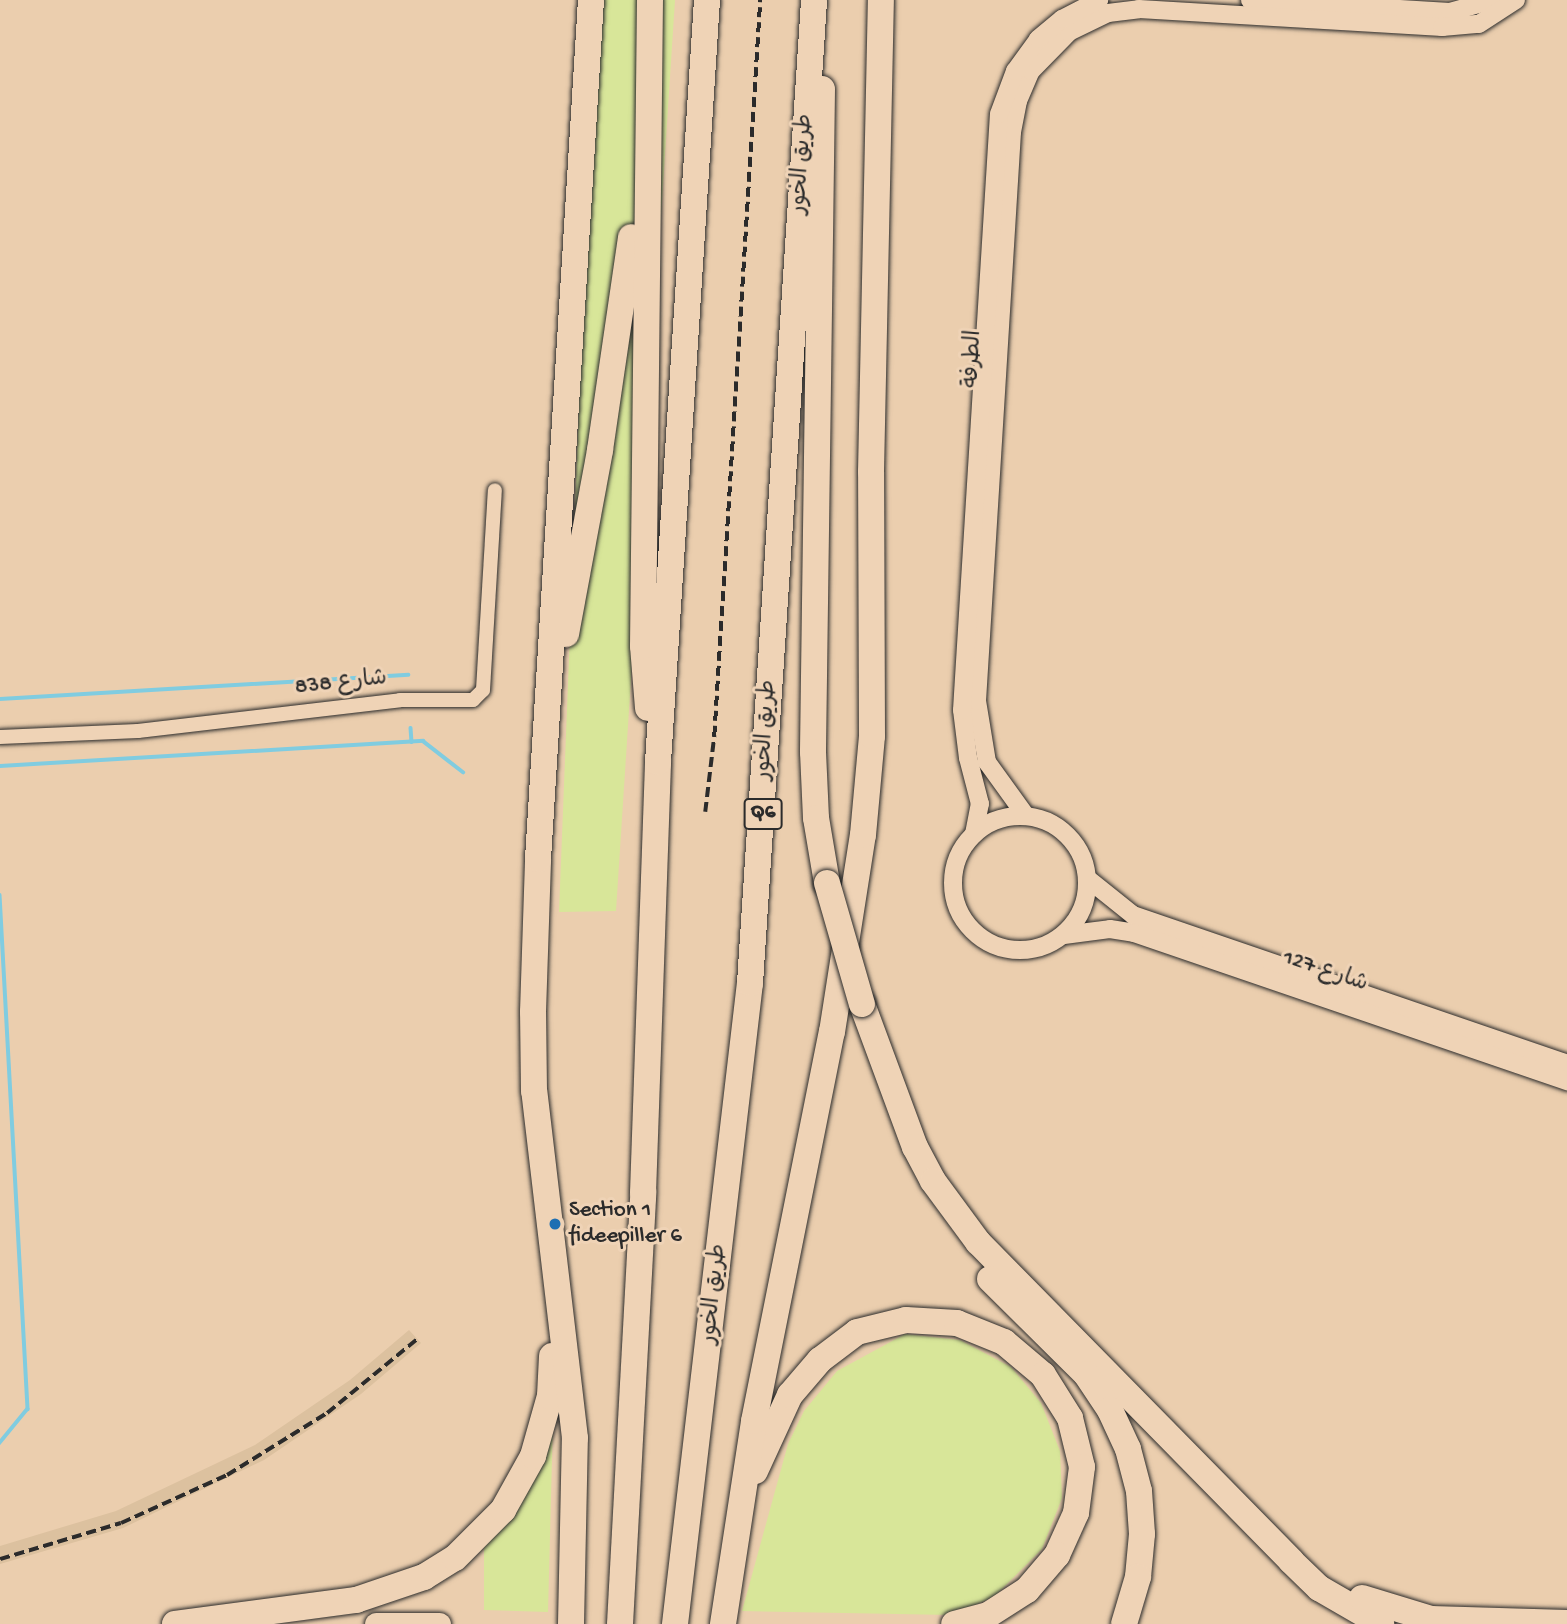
<!DOCTYPE html>
<meta charset="utf-8">
<style>
body{margin:0}
#map{position:relative;width:1567px;height:1624px;overflow:hidden;background:#ebceae;font-family:"Gochi Hand","Playpen Sans Arabic",sans-serif}
div>[style]{position:absolute}
.built>*{inset:0;background:#dcc19f}
.green>*{inset:0;background:#d8e699}
.stream>*{height:3.5px;margin:-1.75px;padding:0 1.75px;transform-origin:1.75px;border-radius:1.75px;background:#80cce0}
.roads{filter:drop-shadow(0 0 2px #2b2b2b) drop-shadow(0 0 2px #2b2b2b)}
.minor>*{height:14px;margin:-7px;padding:0 7px;transform-origin:7px;border-radius:7px;background:#efd3b6}
.tertiary>*{height:18px;margin:-9px;padding:0 9px;transform-origin:9px;border-radius:9px;background:#efd3b6}
.tertiary>.ring{margin:-9px;padding:0;box-sizing:content-box;background:none;border:18px solid #efd3b6;border-radius:50%}
.primary>*{height:23px;margin:-11.5px;padding:0 11.5px;transform-origin:11.5px;border-radius:11.5px;background:#efd3b6}
.motorway>*{height:26px;margin:-13px;padding:0 13px;transform-origin:13px;border-radius:13px;background:#efd3b6}
.rail>*{height:3.5px;margin-top:-1.75px;transform-origin:0;background:repeating-linear-gradient(90deg,#2b2b2b 0 10px,transparent 0 15px)}
.bridges{filter:drop-shadow(0 0 2px #2b2b2b) drop-shadow(0 0 2px #2b2b2b)}
.motorway-bridge>*{height:26px;margin:-13px;padding:0 13px;transform-origin:13px;border-radius:13px;background:#efd3b6}
.dots>*{width:19px;height:19px;translate:-50% -50%;box-sizing:border-box;border:4px solid #efd3b6;border-radius:50%}
span{translate:-50% -50%;white-space:nowrap;text-align:center;line-height:1.15;-webkit-text-stroke:6px #efd3b6;paint-order:stroke}
.shield-label span{padding:2px 5px;background:#efd3b6;border:2px solid;border-radius:5px;-webkit-text-stroke-width:0}
.shield-label{font-size:21px;color:#2b2b2b;font-weight:700}
.street-label{font-size:23px;color:#2b2b2b}
.poi-label{font-size:23px;color:#2b2b2b}
.left{translate:0 -50%;text-align:left}
</style>
<div id="map">
<div class="built">
<div style="clip-path:polygon(409px 1330px,421px 1343px,361px 1394px,264px 1460px,123px 1528px,0 1564px,0 1546px,116px 1511px,255px 1445px,350px 1380px)"></div>
</div>
<div class="green">
<div style="clip-path:polygon(595px 0,675px 0,616px 911px,559px 912px)"></div>
<div style="clip-path:polygon(905px 1334px,960px 1340px,1011px 1367px,1041px 1403px,1060px 1451px,1062px 1498px,1042px 1549px,994px 1597px,951px 1615px,742px 1611px,788px 1444px,804px 1411px,837px 1371px)"></div>
<div style="clip-path:polygon(553px 1420px,548px 1612px,484px 1610px,484px 1544px)"></div>
</div>
<div class="stream">
<div style="left:0;top:699px;width:409px;rotate:-3.4deg"></div>
<div style="left:411px;top:728px;width:14px;rotate:86deg"></div>
<div style="left:0;top:766px;width:424px;rotate:-3.4deg"></div>
<div style="left:423px;top:741px;width:51px;rotate:37.8deg"></div>
<div style="left:0;top:895px;width:515px;rotate:86.88deg"></div>
<div style="left:28px;top:1409px;width:44px;rotate:129.5deg"></div>
</div>
<div class="roads">
<div class="minor">
<div style="left:0;top:737px;width:138px;rotate:-2.5deg"></div>
<div style="left:138px;top:731px;width:264px;rotate:-6.7deg"></div>
<div style="left:400px;top:700px;width:73px"></div>
<div style="left:473px;top:700px;width:14px;rotate:-45deg"></div>
<div style="left:483px;top:690px;width:200px;rotate:-86.6deg"></div>
</div>
<div class="tertiary">
<div style="left:1250px;top:0;width:200px;rotate:3.4deg"></div>
<div style="left:1450px;top:12px;width:45px;rotate:-15.6deg"></div>
<div class="ring" style="left:953px;top:816px;width:116px;height:116px"></div>
<div style="left:1026px;top:816px;width:67px;rotate:-125.8deg"></div>
<div style="left:987px;top:762px;width:62px;rotate:-99.3deg"></div>
<div style="left:977px;top:701px;width:570px;rotate:-86.48deg"></div>
<div style="left:1012px;top:132px;width:32px;rotate:-79deg"></div>
<div style="left:1018px;top:101px;width:33px;rotate:-67deg"></div>
<div style="left:1031px;top:71px;width:54px;rotate:-45.7deg"></div>
<div style="left:1069px;top:32px;width:43px;rotate:-26deg"></div>
<div style="left:1108px;top:13px;width:31px;rotate:-7deg"></div>
<div style="left:1139px;top:9px;width:304px;rotate:3.4deg"></div>
<div style="left:1442px;top:27px;width:37px;rotate:-5deg"></div>
<div style="left:1479px;top:24px;width:44px;rotate:-33deg"></div>
<div style="left:974px;top:834px;width:31px;rotate:-79deg"></div>
<div style="left:980px;top:804px;width:48px;rotate:-104.6deg"></div>
<div style="left:968px;top:758px;width:48px;rotate:-97.1deg"></div>
<div style="left:962px;top:710px;width:597px;rotate:-86.45deg"></div>
<div style="left:999px;top:114px;width:46px;rotate:-69.6deg"></div>
<div style="left:1015px;top:71px;width:39px;rotate:-54deg"></div>
<div style="left:1038px;top:39px;width:31px;rotate:-40deg"></div>
<div style="left:1062px;top:19px;width:42px;rotate:-27.2deg"></div>
<div style="left:1088px;top:879px;width:58px;rotate:38.7deg"></div>
<div style="left:1133px;top:915px;width:459px;rotate:18.9deg"></div>
<div style="left:1064px;top:935px;width:46px;rotate:-7.4deg"></div>
<div style="left:1110px;top:929px;width:24px;rotate:9deg"></div>
<div style="left:1134px;top:933px;width:458px;rotate:18.9deg"></div>
</div>
<div class="primary">
<div style="left:376px;top:1624px;width:63px"></div>
</div>
<div class="motorway">
<div style="left:822px;top:89px;width:663px;rotate:90.78deg"></div>
<div style="left:813px;top:752px;width:66px;rotate:87.4deg"></div>
<div style="left:816px;top:818px;width:66px;rotate:80.4deg"></div>
<div style="left:566px;top:634px;width:187px;rotate:-79.5deg"></div>
<div style="left:600px;top:450px;width:215px;rotate:-81.7deg"></div>
<div style="left:648px;top:708px;width:62px;rotate:-94.6deg"></div>
<div style="left:643px;top:646px;width:646px;rotate:-89.38deg"></div>
<div style="left:862px;top:1004px;width:153px;rotate:69.7deg"></div>
<div style="left:915px;top:1147px;width:38px;rotate:62deg"></div>
<div style="left:933px;top:1181px;width:76px;rotate:53.6deg"></div>
<div style="left:978px;top:1242px;width:447px;rotate:45.5deg"></div>
<div style="left:1291px;top:1561px;width:39px;rotate:44deg"></div>
<div style="left:1319px;top:1588px;width:72px;rotate:30.1deg"></div>
<div style="left:990px;top:1279px;width:135px;rotate:44.7deg"></div>
<div style="left:1086px;top:1374px;width:43px;rotate:56.3deg"></div>
<div style="left:1110px;top:1410px;width:43px;rotate:65.2deg"></div>
<div style="left:1128px;top:1449px;width:43px;rotate:75.3deg"></div>
<div style="left:1139px;top:1491px;width:43px;rotate:86deg"></div>
<div style="left:1142px;top:1534px;width:43px;rotate:95.3deg"></div>
<div style="left:1138px;top:1577px;width:49px;rotate:106.6deg"></div>
<div style="left:755px;top:1471px;width:84px;rotate:-65.3deg"></div>
<div style="left:790px;top:1395px;width:46px;rotate:-49.4deg"></div>
<div style="left:820px;top:1360px;width:46px;rotate:-37.1deg"></div>
<div style="left:857px;top:1332px;width:50px;rotate:-13.8deg"></div>
<div style="left:906px;top:1320px;width:51px;rotate:3.4deg"></div>
<div style="left:957px;top:1323px;width:51px;rotate:22deg"></div>
<div style="left:1004px;top:1342px;width:51px;rotate:40.2deg"></div>
<div style="left:1043px;top:1375px;width:51px;rotate:57.9deg"></div>
<div style="left:1070px;top:1418px;width:50px;rotate:76.2deg"></div>
<div style="left:1082px;top:1467px;width:46px;rotate:97.4deg"></div>
<div style="left:1076px;top:1513px;width:46px;rotate:114.3deg"></div>
<div style="left:1057px;top:1555px;width:46px;rotate:130.6deg"></div>
<div style="left:1027px;top:1590px;width:46px;rotate:147.3deg"></div>
<div style="left:988px;top:1615px;width:35px;rotate:165deg"></div>
<div style="left:1362px;top:1598px;width:72px;rotate:16.9deg"></div>
<div style="left:1431px;top:1619px;width:136px;rotate:1.7deg"></div>
<div style="left:175px;top:1624px;width:183px;rotate:-7.6deg"></div>
<div style="left:356px;top:1600px;width:72px;rotate:-18.7deg"></div>
<div style="left:424px;top:1577px;width:36px;rotate:-32deg"></div>
<div style="left:455px;top:1558px;width:68px;rotate:-45deg"></div>
<div style="left:503px;top:1510px;width:62px;rotate:-60.9deg"></div>
<div style="left:533px;top:1456px;width:62px;rotate:-74.2deg"></div>
<div style="left:550px;top:1396px;width:40px;rotate:-87.1deg"></div>
<div style="left:571px;top:1624px;width:186px;rotate:-88.8deg"></div>
<div style="left:575px;top:1438px;width:349px;rotate:-96.7deg"></div>
<div style="left:534px;top:1091px;width:79px;rotate:-90.7deg"></div>
<div style="left:533px;top:1012px;width:153px;rotate:-88.1deg"></div>
<div style="left:538px;top:859px;width:861px;rotate:-86.47deg"></div>
<div style="left:620px;top:1624px;width:432px;rotate:-86.9deg"></div>
<div style="left:643px;top:1193px;width:431px;rotate:-88deg"></div>
<div style="left:658px;top:762px;width:764px;rotate:-86.32deg"></div>
<div style="left:675px;top:1624px;width:645px;rotate:-83.33deg"></div>
<div style="left:750px;top:983px;width:985px;rotate:-86.27deg"></div>
<div style="left:723px;top:1624px;width:205px;rotate:-81.3deg"></div>
<div style="left:754px;top:1421px;width:397px;rotate:-78.7deg"></div>
<div style="left:832px;top:1032px;width:199px;rotate:-81.1deg"></div>
<div style="left:863px;top:835px;width:99px;rotate:-84.8deg"></div>
<div style="left:872px;top:736px;width:264px;rotate:-90.2deg"></div>
<div style="left:871px;top:472px;width:472px;rotate:-88.8deg"></div>
</div>
</div>
<div class="rail">
<div style="left:705px;top:812px;width:77px;rotate:-83.2deg"></div>
<div style="left:714px;top:736px;width:737px;rotate:-86.42deg"></div>
<div style="left:0;top:1559px;width:126px;rotate:-16.6deg"></div>
<div style="left:121px;top:1523px;width:116px;rotate:-24.4deg"></div>
<div style="left:227px;top:1475px;width:118px;rotate:-31.8deg"></div>
<div style="left:327px;top:1413px;width:117px;rotate:-39.4deg"></div>
</div>
<div class="bridges">
<div class="motorway-bridge">
<div style="left:827px;top:883px;width:126px;rotate:73.9deg"></div>
</div>
</div>
<div class="dots">
<div style="left:555px;top:1224px;background:#1f6fb2"></div>
</div>
<div class="shield-label">
<span style="left:763px;top:814px">Q6</span>
</div>
<div class="street-label">
<span style="left:803px;top:164px;rotate:-86deg">طريق الخور</span>
<span style="left:974px;top:359px;rotate:-87deg">الطرفة</span>
<span style="left:341px;top:684px;rotate:-6deg">شارع 838</span>
<span style="left:767px;top:730px;rotate:-87deg">طريق الخور</span>
<span style="left:1325px;top:972px;rotate:19deg">شارع 127</span>
<span style="left:715px;top:1294px;rotate:-84deg">طريق الخور</span>
</div>
<div class="poi-label">
<span class="left" style="left:569px;top:1224px">Section 1<br>fideepiller 6</span>
</div>
</div>
